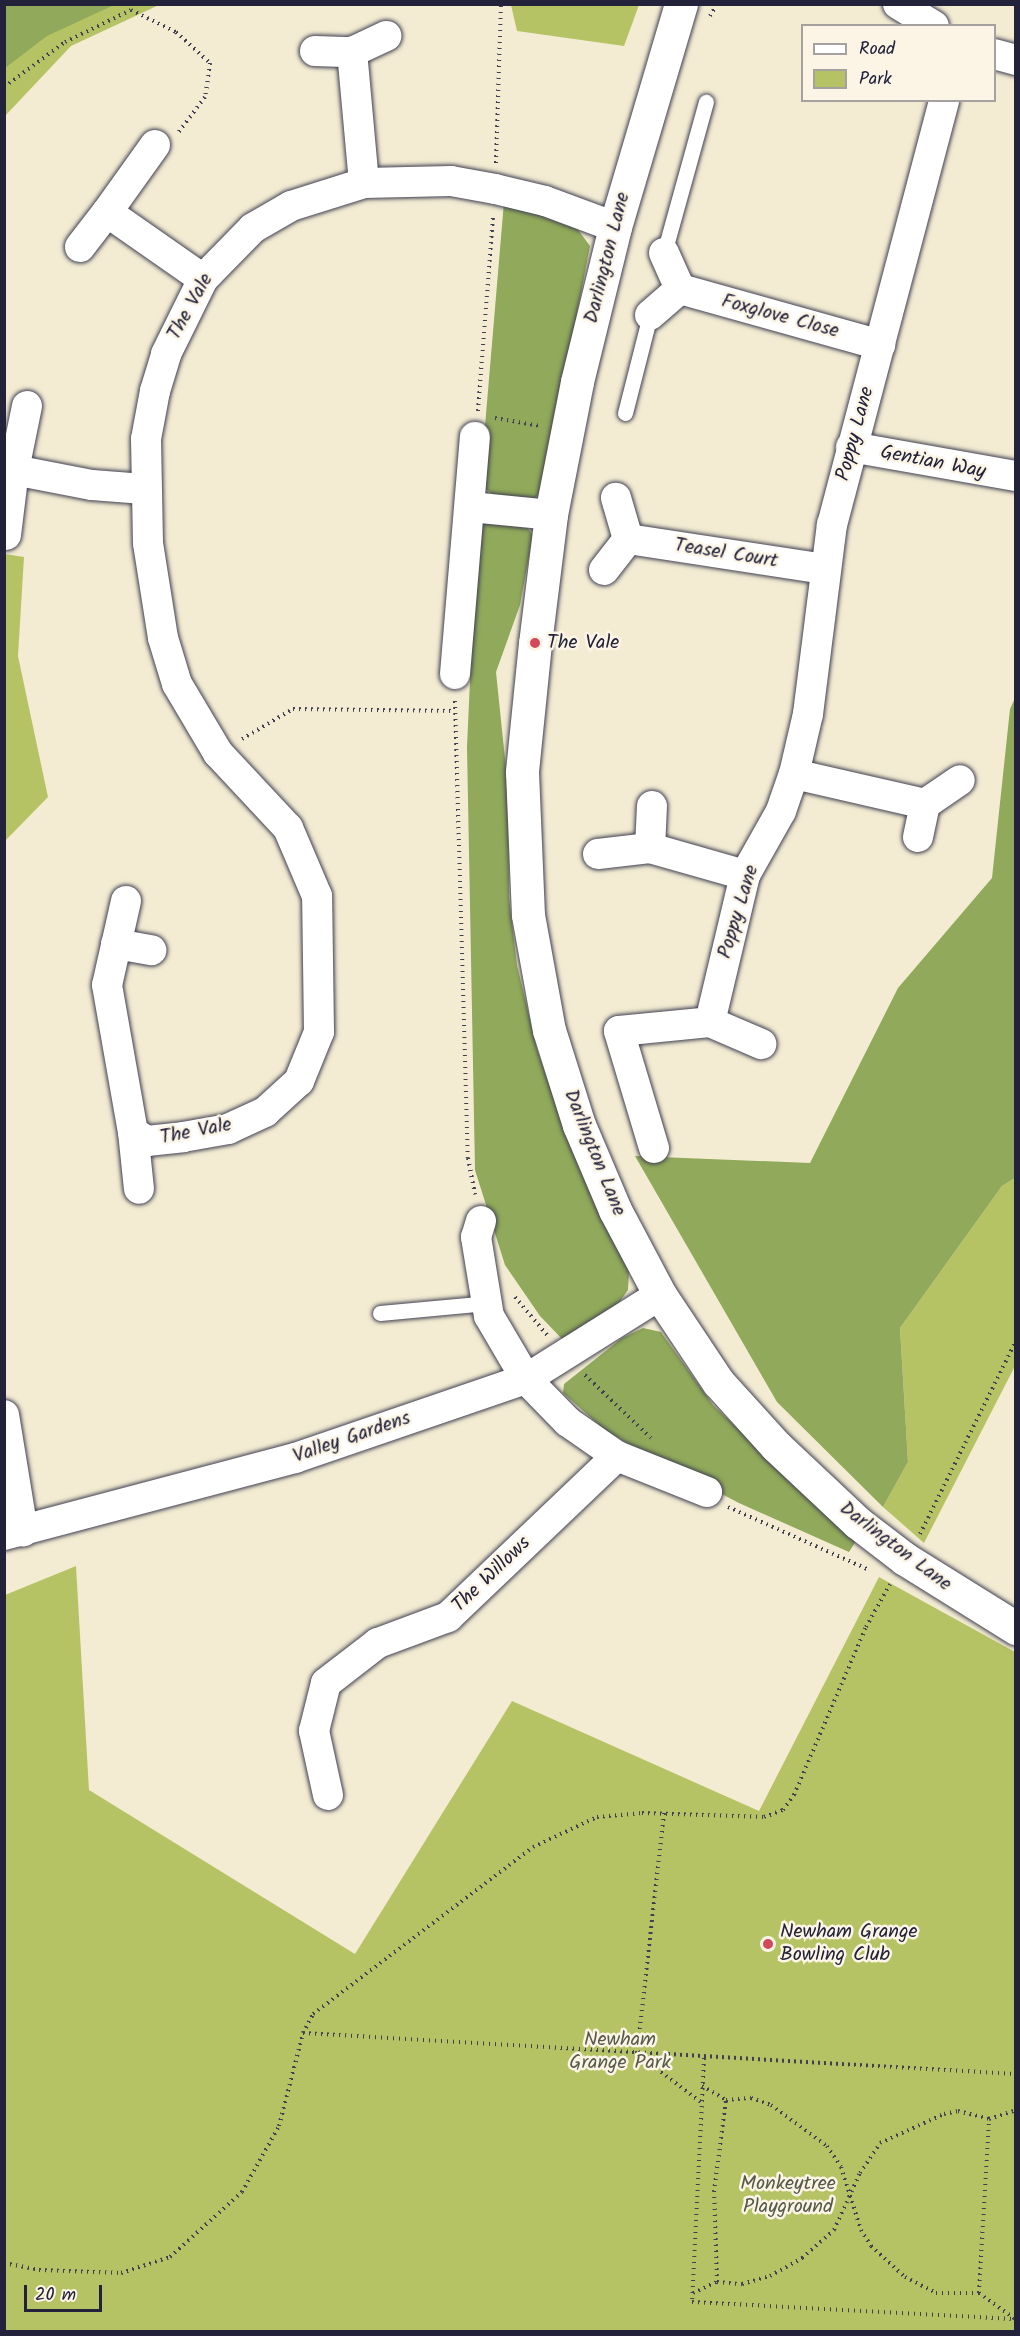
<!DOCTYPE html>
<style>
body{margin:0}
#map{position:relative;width:1020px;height:2336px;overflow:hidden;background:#f3ecd3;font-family:Kalam,sans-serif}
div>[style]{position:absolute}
.green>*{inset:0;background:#b6c365}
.forest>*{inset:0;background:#90a95a}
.path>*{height:4px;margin-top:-2px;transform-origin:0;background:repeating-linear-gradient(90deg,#414052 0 1.5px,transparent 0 6px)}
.roads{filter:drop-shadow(0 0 2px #414052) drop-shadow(0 0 2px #414052)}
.lane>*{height:15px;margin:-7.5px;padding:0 7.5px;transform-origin:7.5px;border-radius:7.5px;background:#fff}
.street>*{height:30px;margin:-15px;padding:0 15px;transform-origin:15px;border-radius:15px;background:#fff}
.secondary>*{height:33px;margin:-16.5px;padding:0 16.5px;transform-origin:16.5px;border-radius:16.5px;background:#fff}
.dots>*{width:16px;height:16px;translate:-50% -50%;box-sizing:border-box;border:3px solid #fcf5e5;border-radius:50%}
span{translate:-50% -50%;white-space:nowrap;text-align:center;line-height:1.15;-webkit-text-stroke:5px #fcf5e5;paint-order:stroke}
.street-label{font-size:20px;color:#22223b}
.poi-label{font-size:20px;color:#22223b}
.left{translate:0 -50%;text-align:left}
.park-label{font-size:20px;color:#565a4a}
.frame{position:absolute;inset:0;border:6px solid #22223b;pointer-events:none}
.legend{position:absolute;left:801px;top:24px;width:195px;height:78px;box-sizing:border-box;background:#fcf5e5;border:2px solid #a5a1a1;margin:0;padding:8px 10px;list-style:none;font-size:18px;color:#22223b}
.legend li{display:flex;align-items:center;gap:12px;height:30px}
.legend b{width:30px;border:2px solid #a5a1a1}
.scale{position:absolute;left:24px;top:2285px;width:78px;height:27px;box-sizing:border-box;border:3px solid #22223b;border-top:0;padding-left:8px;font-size:18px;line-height:21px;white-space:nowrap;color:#22223b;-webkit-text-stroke:4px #fcf5e5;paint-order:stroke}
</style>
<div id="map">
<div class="green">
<div style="clip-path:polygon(5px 5px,159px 5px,71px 46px,5px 116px)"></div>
<div style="clip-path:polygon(511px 5px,511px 4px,639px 5px,624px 46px,517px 31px)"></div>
<div style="clip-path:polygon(5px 554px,24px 557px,18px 656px,48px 797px,5px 841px)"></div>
<div style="clip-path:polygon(1015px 1178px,1015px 1366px,924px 1543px,883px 1507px,908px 1462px,900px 1328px,1002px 1186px)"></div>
<div style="clip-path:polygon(76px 1566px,89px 1790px,355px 1954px,512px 1701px,759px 1811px,879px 1577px,1015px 1652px,1015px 2331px,5px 2331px,5px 1595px)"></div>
</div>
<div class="forest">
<div style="clip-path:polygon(5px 4px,114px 4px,114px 5px,47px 36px,5px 68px)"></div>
<div style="clip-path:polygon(504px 202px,576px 227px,590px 246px,543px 491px,530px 502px,495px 496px,480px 485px)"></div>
<div style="clip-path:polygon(486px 517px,527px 527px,533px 535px,520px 605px,496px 672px,508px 788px,509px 898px,517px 965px,537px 1049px,568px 1140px,629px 1271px,628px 1290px,616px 1307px,565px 1342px,540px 1316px,505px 1265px,475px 1170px,467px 747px,477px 525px)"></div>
<div style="clip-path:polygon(1015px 698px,1015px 1178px,1002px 1186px,900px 1328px,908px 1462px,883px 1507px,777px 1402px,635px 1156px,810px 1163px,898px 988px,992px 878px,1010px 709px)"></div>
<div style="clip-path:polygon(643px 1328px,661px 1332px,713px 1405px,856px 1541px,849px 1552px,739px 1503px,647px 1455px,605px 1430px,563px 1393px,564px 1384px,622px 1338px)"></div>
</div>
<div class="path">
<div style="left:710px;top:16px;width:14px;rotate:-60deg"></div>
<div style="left:4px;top:87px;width:76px;rotate:-36.4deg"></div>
<div style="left:65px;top:42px;width:73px;rotate:-25.9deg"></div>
<div style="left:131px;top:10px;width:50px;rotate:26.1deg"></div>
<div style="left:176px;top:32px;width:46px;rotate:42.4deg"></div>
<div style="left:210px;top:63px;width:34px;rotate:98deg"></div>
<div style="left:205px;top:97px;width:45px;rotate:126.9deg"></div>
<div style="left:496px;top:163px;width:159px;rotate:-88.2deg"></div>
<div style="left:478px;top:411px;width:197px;rotate:-85.6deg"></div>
<div style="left:495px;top:418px;width:46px;rotate:10.1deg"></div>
<div style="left:455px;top:701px;width:457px;rotate:88.4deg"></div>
<div style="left:468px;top:1158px;width:37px;rotate:79deg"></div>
<div style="left:242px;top:739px;width:59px;rotate:-30.5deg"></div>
<div style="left:293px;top:709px;width:162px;rotate:0.7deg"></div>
<div style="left:515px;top:1297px;width:50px;rotate:49.9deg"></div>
<div style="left:585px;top:1375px;width:91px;rotate:43.7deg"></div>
<div style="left:728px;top:1507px;width:152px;rotate:24deg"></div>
<div style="left:920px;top:1534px;width:216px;rotate:-63.6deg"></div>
<div style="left:664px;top:1813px;width:243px;rotate:96.4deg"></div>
<div style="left:637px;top:2054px;width:80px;rotate:36.9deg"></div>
<div style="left:303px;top:2033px;width:21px;rotate:-62deg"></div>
<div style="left:313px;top:2014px;width:276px;rotate:-37.2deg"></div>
<div style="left:533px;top:1847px;width:71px;rotate:-25.1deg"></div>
<div style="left:597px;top:1817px;width:45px;rotate:-5.1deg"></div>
<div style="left:642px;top:1813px;width:122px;rotate:1.9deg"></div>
<div style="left:764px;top:1817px;width:20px;rotate:-20deg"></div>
<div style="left:783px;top:1810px;width:19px;rotate:-54deg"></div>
<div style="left:794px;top:1795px;width:183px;rotate:-66.8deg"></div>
<div style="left:866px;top:1627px;width:49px;rotate:-60.8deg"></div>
<div style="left:704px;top:2058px;width:244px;rotate:92.8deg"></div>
<div style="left:692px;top:2302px;width:324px;rotate:3deg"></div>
<div style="left:702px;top:2086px;width:28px;rotate:30deg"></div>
<div style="left:726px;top:2100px;width:25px;rotate:-5deg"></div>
<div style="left:751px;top:2098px;width:21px;rotate:19deg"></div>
<div style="left:771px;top:2105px;width:69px;rotate:36.2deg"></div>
<div style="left:827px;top:2146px;width:25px;rotate:56deg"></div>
<div style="left:841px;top:2167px;width:66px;rotate:72.4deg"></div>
<div style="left:861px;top:2230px;width:19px;rotate:58deg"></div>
<div style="left:871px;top:2246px;width:46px;rotate:42.4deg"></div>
<div style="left:905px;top:2277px;width:35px;rotate:27deg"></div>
<div style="left:936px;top:2293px;width:43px"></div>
<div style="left:979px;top:2293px;width:44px;rotate:35.8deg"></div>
<div style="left:4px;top:2263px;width:36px;rotate:11deg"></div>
<div style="left:39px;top:2270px;width:82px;rotate:2.1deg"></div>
<div style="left:121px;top:2273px;width:52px;rotate:-18.1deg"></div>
<div style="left:170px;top:2257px;width:97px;rotate:-42.1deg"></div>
<div style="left:242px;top:2192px;width:76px;rotate:-60.7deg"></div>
<div style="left:279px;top:2126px;width:96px;rotate:-75.5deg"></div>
<div style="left:303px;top:2033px;width:714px;rotate:3.29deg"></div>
<div style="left:717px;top:2282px;width:90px;rotate:-91.9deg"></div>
<div style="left:714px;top:2192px;width:93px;rotate:-82.6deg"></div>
<div style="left:693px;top:2293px;width:26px;rotate:-25deg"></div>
<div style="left:717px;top:2282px;width:25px;rotate:5deg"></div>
<div style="left:742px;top:2284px;width:29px;rotate:-16deg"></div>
<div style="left:770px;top:2276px;width:37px;rotate:-29deg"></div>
<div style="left:802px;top:2258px;width:43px;rotate:-41.2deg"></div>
<div style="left:834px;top:2230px;width:63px;rotate:-65.5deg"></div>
<div style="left:860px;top:2173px;width:36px;rotate:-56deg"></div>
<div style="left:880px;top:2143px;width:70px;rotate:-24.4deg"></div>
<div style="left:944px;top:2114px;width:14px;rotate:-12deg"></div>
<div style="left:958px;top:2111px;width:32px;rotate:14deg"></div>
<div style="left:989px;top:2119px;width:28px;rotate:-18deg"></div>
<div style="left:979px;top:2293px;width:174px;rotate:-86.7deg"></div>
</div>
<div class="roads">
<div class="lane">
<div style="left:664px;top:253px;width:157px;rotate:-74.5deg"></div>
<div style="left:625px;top:413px;width:101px;rotate:-75.7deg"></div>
<div style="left:380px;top:1313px;width:107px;rotate:-5.3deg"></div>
</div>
<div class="street">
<div style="left:898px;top:4px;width:42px;rotate:31.4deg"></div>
<div style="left:315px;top:51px;width:37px;rotate:2deg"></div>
<div style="left:994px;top:54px;width:23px;rotate:15deg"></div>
<div style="left:155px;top:145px;width:82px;rotate:125.6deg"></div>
<div style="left:107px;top:212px;width:117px;rotate:34.9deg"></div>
<div style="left:364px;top:183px;width:132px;rotate:-95.2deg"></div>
<div style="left:352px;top:52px;width:38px;rotate:-25deg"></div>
<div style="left:80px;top:247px;width:44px;rotate:-52.4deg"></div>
<div style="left:664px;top:253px;width:39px;rotate:66deg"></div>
<div style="left:680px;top:289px;width:208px;rotate:15.6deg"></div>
<div style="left:650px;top:315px;width:40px;rotate:-41deg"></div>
<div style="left:27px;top:406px;width:65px;rotate:101.5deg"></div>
<div style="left:14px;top:470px;width:79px;rotate:10.9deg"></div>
<div style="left:92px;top:485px;width:52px;rotate:4.4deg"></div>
<div style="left:851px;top:447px;width:168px;rotate:10deg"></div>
<div style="left:470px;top:507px;width:81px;rotate:5.6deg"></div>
<div style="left:6px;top:535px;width:65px;rotate:-83deg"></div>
<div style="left:628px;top:539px;width:198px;rotate:8.7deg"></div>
<div style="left:604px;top:570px;width:39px;rotate:-52deg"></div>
<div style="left:628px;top:539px;width:43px;rotate:-106.3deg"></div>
<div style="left:455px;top:674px;width:238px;rotate:-85.2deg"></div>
<div style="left:794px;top:774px;width:134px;rotate:12.9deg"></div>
<div style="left:918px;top:837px;width:34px;rotate:-78deg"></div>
<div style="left:925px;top:804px;width:42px;rotate:-34.4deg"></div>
<div style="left:650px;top:848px;width:42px;rotate:-87.3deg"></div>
<div style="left:598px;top:854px;width:52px;rotate:-6.6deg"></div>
<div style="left:650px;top:848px;width:99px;rotate:15.9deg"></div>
<div style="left:126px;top:901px;width:86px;rotate:102.7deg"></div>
<div style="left:107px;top:985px;width:149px;rotate:80deg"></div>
<div style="left:133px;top:1132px;width:17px;rotate:33deg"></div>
<div style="left:147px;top:1141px;width:36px;rotate:-6deg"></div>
<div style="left:183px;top:1137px;width:46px;rotate:-10.1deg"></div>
<div style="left:228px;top:1129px;width:41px;rotate:-24.7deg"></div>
<div style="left:265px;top:1112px;width:46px;rotate:-42.4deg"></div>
<div style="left:299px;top:1081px;width:53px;rotate:-67.8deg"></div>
<div style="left:319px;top:1032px;width:136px;rotate:-90.8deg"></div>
<div style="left:317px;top:896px;width:74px;rotate:-113.1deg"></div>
<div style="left:288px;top:828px;width:103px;rotate:-133deg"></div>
<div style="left:218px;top:753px;width:80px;rotate:-120.7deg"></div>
<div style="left:177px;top:684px;width:48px;rotate:-106.9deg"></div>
<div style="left:163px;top:638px;width:96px;rotate:-99deg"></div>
<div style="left:148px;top:543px;width:104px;rotate:-91.1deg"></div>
<div style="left:146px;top:439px;width:49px;rotate:-79.4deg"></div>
<div style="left:155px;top:391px;width:39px;rotate:-73deg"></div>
<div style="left:166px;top:354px;width:84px;rotate:-63.7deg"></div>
<div style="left:203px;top:279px;width:71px;rotate:-45.6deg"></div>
<div style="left:253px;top:228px;width:44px;rotate:-30.1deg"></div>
<div style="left:291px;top:206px;width:77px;rotate:-17.5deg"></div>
<div style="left:364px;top:183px;width:87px;rotate:-1.3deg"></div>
<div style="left:451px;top:181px;width:45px;rotate:10.3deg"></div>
<div style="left:495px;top:189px;width:51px;rotate:13.5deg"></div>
<div style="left:545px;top:201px;width:75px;rotate:20.4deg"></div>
<div style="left:116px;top:944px;width:36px;rotate:10deg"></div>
<div style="left:710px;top:1022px;width:151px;rotate:-76.6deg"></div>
<div style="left:745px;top:875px;width:73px;rotate:-60.6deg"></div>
<div style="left:781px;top:811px;width:39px;rotate:-71deg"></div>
<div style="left:794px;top:774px;width:62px;rotate:-76.9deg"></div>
<div style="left:808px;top:714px;width:191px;rotate:-82.8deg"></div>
<div style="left:832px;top:525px;width:440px;rotate:-75.2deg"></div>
<div style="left:133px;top:1132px;width:57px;rotate:84deg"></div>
<div style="left:654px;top:1148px;width:122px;rotate:-106.7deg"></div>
<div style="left:619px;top:1031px;width:91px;rotate:-5.6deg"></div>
<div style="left:710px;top:1022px;width:56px;rotate:23.3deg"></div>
<div style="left:481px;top:1221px;width:17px;rotate:107deg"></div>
<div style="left:476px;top:1237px;width:80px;rotate:80.7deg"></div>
<div style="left:489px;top:1316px;width:73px;rotate:59.6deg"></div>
<div style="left:526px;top:1379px;width:60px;rotate:45.7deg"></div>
<div style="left:568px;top:1422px;width:60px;rotate:34.8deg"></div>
<div style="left:617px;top:1456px;width:97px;rotate:21.8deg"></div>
<div style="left:4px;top:1415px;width:118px;rotate:80.7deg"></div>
<div style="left:4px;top:1535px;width:301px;rotate:-14.8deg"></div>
<div style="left:295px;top:1458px;width:244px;rotate:-18.9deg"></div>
<div style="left:526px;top:1379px;width:158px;rotate:-32.1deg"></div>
<div style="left:328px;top:1795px;width:66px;rotate:-102.3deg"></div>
<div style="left:314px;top:1731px;width:49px;rotate:-76deg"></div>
<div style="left:326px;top:1683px;width:66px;rotate:-37.6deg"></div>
<div style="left:378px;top:1643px;width:75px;rotate:-20.4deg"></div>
<div style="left:448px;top:1617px;width:233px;rotate:-43.6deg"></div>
</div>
<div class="secondary">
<div style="left:681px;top:4px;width:233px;rotate:106.5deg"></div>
<div style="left:615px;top:227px;width:160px;rotate:103.8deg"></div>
<div style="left:577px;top:382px;width:136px;rotate:101.1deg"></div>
<div style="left:551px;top:515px;width:129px;rotate:97.1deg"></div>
<div style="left:535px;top:643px;width:130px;rotate:95.8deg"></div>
<div style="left:522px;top:772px;width:143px;rotate:87.6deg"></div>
<div style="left:528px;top:915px;width:117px;rotate:79.7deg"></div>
<div style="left:549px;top:1030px;width:100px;rotate:72.5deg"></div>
<div style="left:579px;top:1125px;width:92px;rotate:67deg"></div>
<div style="left:615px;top:1210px;width:96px;rotate:62.1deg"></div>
<div style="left:660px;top:1295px;width:105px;rotate:56.3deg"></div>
<div style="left:718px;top:1382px;width:86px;rotate:47.8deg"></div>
<div style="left:776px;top:1446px;width:112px;rotate:43.2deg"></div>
<div style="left:858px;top:1523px;width:59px;rotate:37.5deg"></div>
<div style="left:905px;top:1559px;width:131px;rotate:31.9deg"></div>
</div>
</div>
<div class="dots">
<div style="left:535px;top:643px;background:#d1495b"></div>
<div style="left:768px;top:1944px;background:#d1495b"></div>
</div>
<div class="street-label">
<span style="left:608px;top:258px;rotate:-76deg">Darlington Lane</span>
<span style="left:191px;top:307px;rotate:-61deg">The Vale</span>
<span style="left:780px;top:317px;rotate:15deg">Foxglove Close</span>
<span style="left:856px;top:434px;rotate:-75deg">Poppy Lane</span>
<span style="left:933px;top:463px;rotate:11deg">Gentian Way</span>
<span style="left:726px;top:554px;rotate:9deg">Teasel Court</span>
<span style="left:739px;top:912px;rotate:-73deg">Poppy Lane</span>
<span style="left:196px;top:1132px;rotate:-11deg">The Vale</span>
<span style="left:594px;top:1153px;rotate:68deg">Darlington Lane</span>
<span style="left:352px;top:1438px;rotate:-19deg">Valley Gardens</span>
<span style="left:895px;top:1547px;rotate:37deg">Darlington Lane</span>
<span style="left:492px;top:1575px;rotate:-44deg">The Willows</span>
</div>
<div class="poi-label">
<span class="left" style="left:547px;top:643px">The Vale</span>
<span class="left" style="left:780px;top:1944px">Newham Grange<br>Bowling Club</span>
</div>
<div class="park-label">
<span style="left:620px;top:2052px">Newham<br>Grange Park</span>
<span style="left:788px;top:2196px">Monkeytree<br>Playground</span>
</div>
<div class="frame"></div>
<ul class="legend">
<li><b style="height:8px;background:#fff"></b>Road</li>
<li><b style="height:16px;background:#b6c365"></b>Park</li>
</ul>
<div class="scale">20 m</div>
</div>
